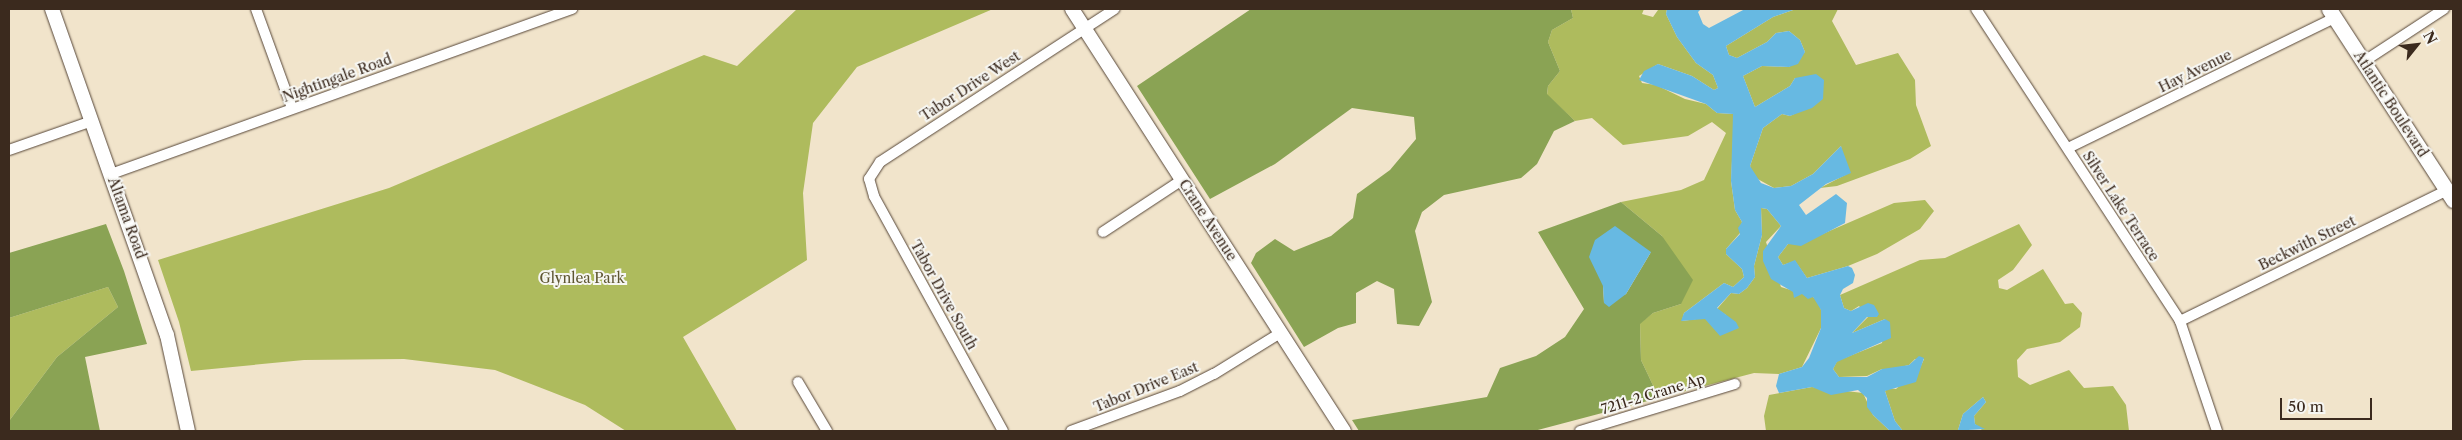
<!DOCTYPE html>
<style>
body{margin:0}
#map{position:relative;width:2462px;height:440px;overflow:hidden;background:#f1e4cb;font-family:"Libre Caslon Text",serif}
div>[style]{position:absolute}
.green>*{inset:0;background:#aebb5d}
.forest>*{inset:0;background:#8aa354}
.water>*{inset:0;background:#67b9e2}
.roads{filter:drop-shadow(0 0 1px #564638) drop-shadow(0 0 1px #564638)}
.street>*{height:10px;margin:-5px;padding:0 5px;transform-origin:5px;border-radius:5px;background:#fff}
.secondary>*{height:14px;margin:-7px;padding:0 7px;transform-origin:7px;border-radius:7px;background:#fff}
.primary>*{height:15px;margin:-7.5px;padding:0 7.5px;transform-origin:7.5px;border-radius:7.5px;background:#fff}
span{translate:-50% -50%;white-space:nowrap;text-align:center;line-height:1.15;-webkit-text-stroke:4px #f6f6f2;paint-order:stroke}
.street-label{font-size:14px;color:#3b2a1e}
.park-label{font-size:14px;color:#5e5631}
.frame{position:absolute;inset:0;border:10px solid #3b2a1e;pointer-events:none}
.north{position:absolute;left:2392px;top:20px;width:50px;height:50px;-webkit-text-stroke:4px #f6f6f2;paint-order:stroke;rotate:61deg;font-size:14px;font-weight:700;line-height:20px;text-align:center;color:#3b2a1e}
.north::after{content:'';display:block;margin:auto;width:18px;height:22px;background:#3b2a1e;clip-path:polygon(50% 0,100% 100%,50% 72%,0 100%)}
.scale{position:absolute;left:2280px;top:398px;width:92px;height:22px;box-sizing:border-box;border:2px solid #3b2a1e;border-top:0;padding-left:6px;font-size:15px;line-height:18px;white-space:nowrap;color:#3b2a1e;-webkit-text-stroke:4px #f6f6f2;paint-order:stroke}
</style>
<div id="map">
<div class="green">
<div style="clip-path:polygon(797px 9px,993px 9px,857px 67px,813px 123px,803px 193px,807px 260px,683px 337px,737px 431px,626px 431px,585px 405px,495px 370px,404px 359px,304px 360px,191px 371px,179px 322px,158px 260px,389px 188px,704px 55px,737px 66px)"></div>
<div style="clip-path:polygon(1571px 9px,1644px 9px,1642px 14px,1653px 17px,1658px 10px,1667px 9px,1666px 14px,1677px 37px,1696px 63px,1713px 75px,1718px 88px,1714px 90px,1692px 76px,1658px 64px,1639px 76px,1642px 83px,1656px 85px,1685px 99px,1706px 104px,1717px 113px,1733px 114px,1734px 120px,1731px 181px,1735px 210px,1742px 222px,1740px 233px,1726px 249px,1726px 254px,1742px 269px,1744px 277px,1733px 287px,1724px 283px,1684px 313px,1682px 321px,1726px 315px,1717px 309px,1731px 293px,1739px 294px,1747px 288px,1755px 277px,1754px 266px,1762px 235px,1761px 208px,1767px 209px,1781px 226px,1766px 242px,1781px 287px,1813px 297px,1819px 301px,1821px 310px,1821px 328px,1802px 367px,1779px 374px,1754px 373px,1659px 398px,1641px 360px,1640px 323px,1653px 313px,1681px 304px,1662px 236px,1621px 202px,1681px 190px,1704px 180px,1726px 133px,1712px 122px,1688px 136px,1623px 145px,1592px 118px,1575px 121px,1547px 95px,1548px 86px,1560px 71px,1548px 42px,1552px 30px,1573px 18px)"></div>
<div style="clip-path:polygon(1796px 9px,1838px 9px,1832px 21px,1856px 65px,1898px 53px,1915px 80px,1916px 105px,1931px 146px,1910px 159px,1837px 186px,1820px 188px,1845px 175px,1841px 146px,1813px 174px,1791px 186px,1774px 188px,1754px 177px,1750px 166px,1763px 128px,1782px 114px,1790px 116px,1804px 109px,1795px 78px,1790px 86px,1755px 107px,1743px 76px,1762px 66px,1789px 67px,1805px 52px,1800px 40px,1789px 31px,1776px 33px,1767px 42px,1737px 58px,1729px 55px,1726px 46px,1773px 17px)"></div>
<div style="clip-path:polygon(1925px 200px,1934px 211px,1920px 229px,1877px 254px,1848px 266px,1807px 278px,1795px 261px,1783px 265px,1778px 257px,1788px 244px,1811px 239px,1894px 203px)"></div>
<div style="clip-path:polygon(2019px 224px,2032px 245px,2013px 270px,1998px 280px,1999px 288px,2007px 290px,2043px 269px,2065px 304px,2073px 303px,2082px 313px,2080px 327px,2060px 342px,2027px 349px,2017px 360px,2018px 377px,2030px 385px,2069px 370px,2084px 388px,2113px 386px,2126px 405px,2129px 431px,1983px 431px,1975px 424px,1974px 416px,1986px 402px,1983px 397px,1963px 414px,1958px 430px,1903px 431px,1895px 421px,1885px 391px,1889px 388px,1896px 389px,1920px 368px,1924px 359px,1915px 359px,1909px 365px,1892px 369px,1882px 369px,1867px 376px,1839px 377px,1833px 369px,1837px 361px,1882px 343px,1885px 319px,1852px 333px,1868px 317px,1859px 306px,1851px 311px,1844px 308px,1840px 295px,1920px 260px,1945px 258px)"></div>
<div style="clip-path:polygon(108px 287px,118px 307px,57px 357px,9px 421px,9px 318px)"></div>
<div style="clip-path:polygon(1812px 387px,1863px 393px,1873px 415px,1890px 431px,1766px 431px,1764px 416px,1769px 395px)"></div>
</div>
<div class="forest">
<div style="clip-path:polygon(1251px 9px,1571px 9px,1573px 18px,1552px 30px,1548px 42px,1560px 71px,1548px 86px,1547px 94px,1575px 121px,1554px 131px,1537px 164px,1521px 178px,1444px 195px,1422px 212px,1415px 231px,1432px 302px,1419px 326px,1397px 324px,1394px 289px,1377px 281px,1356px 293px,1356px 323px,1338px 328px,1304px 347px,1251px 263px,1256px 253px,1275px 239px,1294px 251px,1331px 236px,1353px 218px,1357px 194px,1390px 170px,1416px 139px,1414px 117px,1352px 108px,1275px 164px,1210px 199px,1137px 86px)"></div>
<div style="clip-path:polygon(evenodd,1621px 202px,1662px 236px,1693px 280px,1681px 304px,1653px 313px,1640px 324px,1641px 360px,1659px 398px,1534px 431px,1359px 431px,1352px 420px,1487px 397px,1500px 368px,1536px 356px,1565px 337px,1584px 309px,1538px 232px,1621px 202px,1651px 252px,1626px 294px,1604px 303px,1603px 286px,1651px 252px)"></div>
<div style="clip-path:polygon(106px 224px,124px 271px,147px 344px,85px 357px,100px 431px,9px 431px,9px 421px,57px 357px,118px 307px,108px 287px,9px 318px,9px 253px)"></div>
</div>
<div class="water">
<div style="clip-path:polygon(1667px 9px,1701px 9px,1698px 12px,1703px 24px,1709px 28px,1745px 9px,1796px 9px,1773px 17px,1726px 46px,1729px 55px,1737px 58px,1767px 42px,1776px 33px,1789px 31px,1800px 40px,1805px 52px,1798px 64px,1789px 67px,1762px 66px,1743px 76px,1755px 107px,1790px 86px,1795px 78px,1816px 74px,1824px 80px,1823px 99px,1812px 108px,1790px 116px,1782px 114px,1763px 128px,1750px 166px,1761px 183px,1774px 188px,1791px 186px,1813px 174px,1841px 146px,1851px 173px,1826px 184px,1799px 205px,1806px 215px,1836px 194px,1847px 203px,1845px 223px,1801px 246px,1788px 244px,1778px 257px,1783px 265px,1795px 260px,1807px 278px,1848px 266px,1852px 268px,1855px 275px,1853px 283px,1843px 289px,1840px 295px,1844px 308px,1851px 311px,1868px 303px,1874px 305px,1879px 314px,1877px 317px,1867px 317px,1852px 333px,1885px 319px,1890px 322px,1891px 338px,1837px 362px,1833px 369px,1839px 377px,1867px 377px,1882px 369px,1909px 365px,1919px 356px,1924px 358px,1916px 382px,1885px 391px,1895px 421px,1903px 431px,1890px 431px,1873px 415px,1867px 407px,1867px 398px,1858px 390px,1831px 395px,1812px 387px,1779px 393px,1776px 386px,1779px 374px,1802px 367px,1809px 358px,1821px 328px,1821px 310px,1813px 297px,1808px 299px,1802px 294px,1794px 298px,1793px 292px,1771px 279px,1763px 261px,1763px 251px,1781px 226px,1767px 209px,1761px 208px,1762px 235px,1754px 266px,1755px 277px,1747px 288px,1739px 294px,1731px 293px,1717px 308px,1736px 322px,1739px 328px,1720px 336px,1705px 319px,1681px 321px,1684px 313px,1724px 283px,1733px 287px,1744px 277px,1742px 269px,1726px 254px,1726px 249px,1740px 234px,1738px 228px,1742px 222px,1735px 210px,1731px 181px,1733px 114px,1717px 113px,1706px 104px,1639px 80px,1644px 71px,1658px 64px,1692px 76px,1714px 90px,1718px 88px,1713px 75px,1696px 63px,1677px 37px,1666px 14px)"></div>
<div style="clip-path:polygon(1615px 226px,1651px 252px,1626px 294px,1609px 307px,1604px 303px,1603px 286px,1589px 257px,1595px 240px)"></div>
<div style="clip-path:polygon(1983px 397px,1986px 402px,1974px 416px,1975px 424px,1985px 429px,1951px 431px,1958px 430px,1963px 414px)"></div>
</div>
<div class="roads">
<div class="street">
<div style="left:256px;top:9px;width:105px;rotate:70deg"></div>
<div style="left:1976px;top:9px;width:373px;rotate:56.8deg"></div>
<div style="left:2180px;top:321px;width:116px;rotate:71.4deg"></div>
<div style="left:2363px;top:62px;width:97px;rotate:-33.2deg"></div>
<div style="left:2068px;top:148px;width:297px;rotate:-26deg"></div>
<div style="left:9px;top:150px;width:88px;rotate:-19.3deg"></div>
<div style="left:111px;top:174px;width:490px;rotate:-19.7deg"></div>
<div style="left:1103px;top:232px;width:95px;rotate:-33.4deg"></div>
<div style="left:2180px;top:321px;width:297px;rotate:-26.1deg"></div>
<div style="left:798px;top:382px;width:57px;rotate:59.4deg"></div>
<div style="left:1003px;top:431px;width:268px;rotate:-118.8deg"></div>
<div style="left:874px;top:196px;width:18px;rotate:-106deg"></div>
<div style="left:869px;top:179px;width:20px;rotate:-57deg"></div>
<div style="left:880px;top:162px;width:280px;rotate:-33.1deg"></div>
<div style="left:1071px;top:431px;width:116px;rotate:-20.2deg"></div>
<div style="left:1180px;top:391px;width:38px;rotate:-27deg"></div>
<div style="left:1214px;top:374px;width:78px;rotate:-31.8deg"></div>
<div style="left:1580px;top:431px;width:162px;rotate:-16.9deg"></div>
</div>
<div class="secondary">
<div style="left:52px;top:9px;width:346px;rotate:70.6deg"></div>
<div style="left:167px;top:335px;width:98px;rotate:77.7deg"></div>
<div style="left:1072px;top:9px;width:502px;rotate:57.2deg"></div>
</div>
<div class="primary">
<div style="left:2329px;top:9px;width:228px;rotate:57deg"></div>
</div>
</div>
<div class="street-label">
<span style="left:2195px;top:71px;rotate:-26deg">Hay Avenue</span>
<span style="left:337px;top:78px;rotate:-20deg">Nightingale Road</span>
<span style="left:970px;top:86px;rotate:-33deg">Tabor Drive West</span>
<span style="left:2391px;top:104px;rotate:57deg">Atlantic Boulevard</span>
<span style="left:2121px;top:206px;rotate:57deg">Silver Lake Terrace</span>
<span style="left:127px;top:218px;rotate:70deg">Altama Road</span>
<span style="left:1208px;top:220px;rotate:57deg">Crane Avenue</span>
<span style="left:2307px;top:243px;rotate:-26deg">Beckwith Street</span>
<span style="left:944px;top:295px;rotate:61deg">Tabor Drive South</span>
<span style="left:1146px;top:387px;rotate:-22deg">Tabor Drive East</span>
<span style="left:1653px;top:394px;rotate:-17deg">7211-2 Crane Ap</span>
</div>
<div class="park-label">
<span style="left:582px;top:278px">Glynlea Park</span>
</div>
<div class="frame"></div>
<div class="north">N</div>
<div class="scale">50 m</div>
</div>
